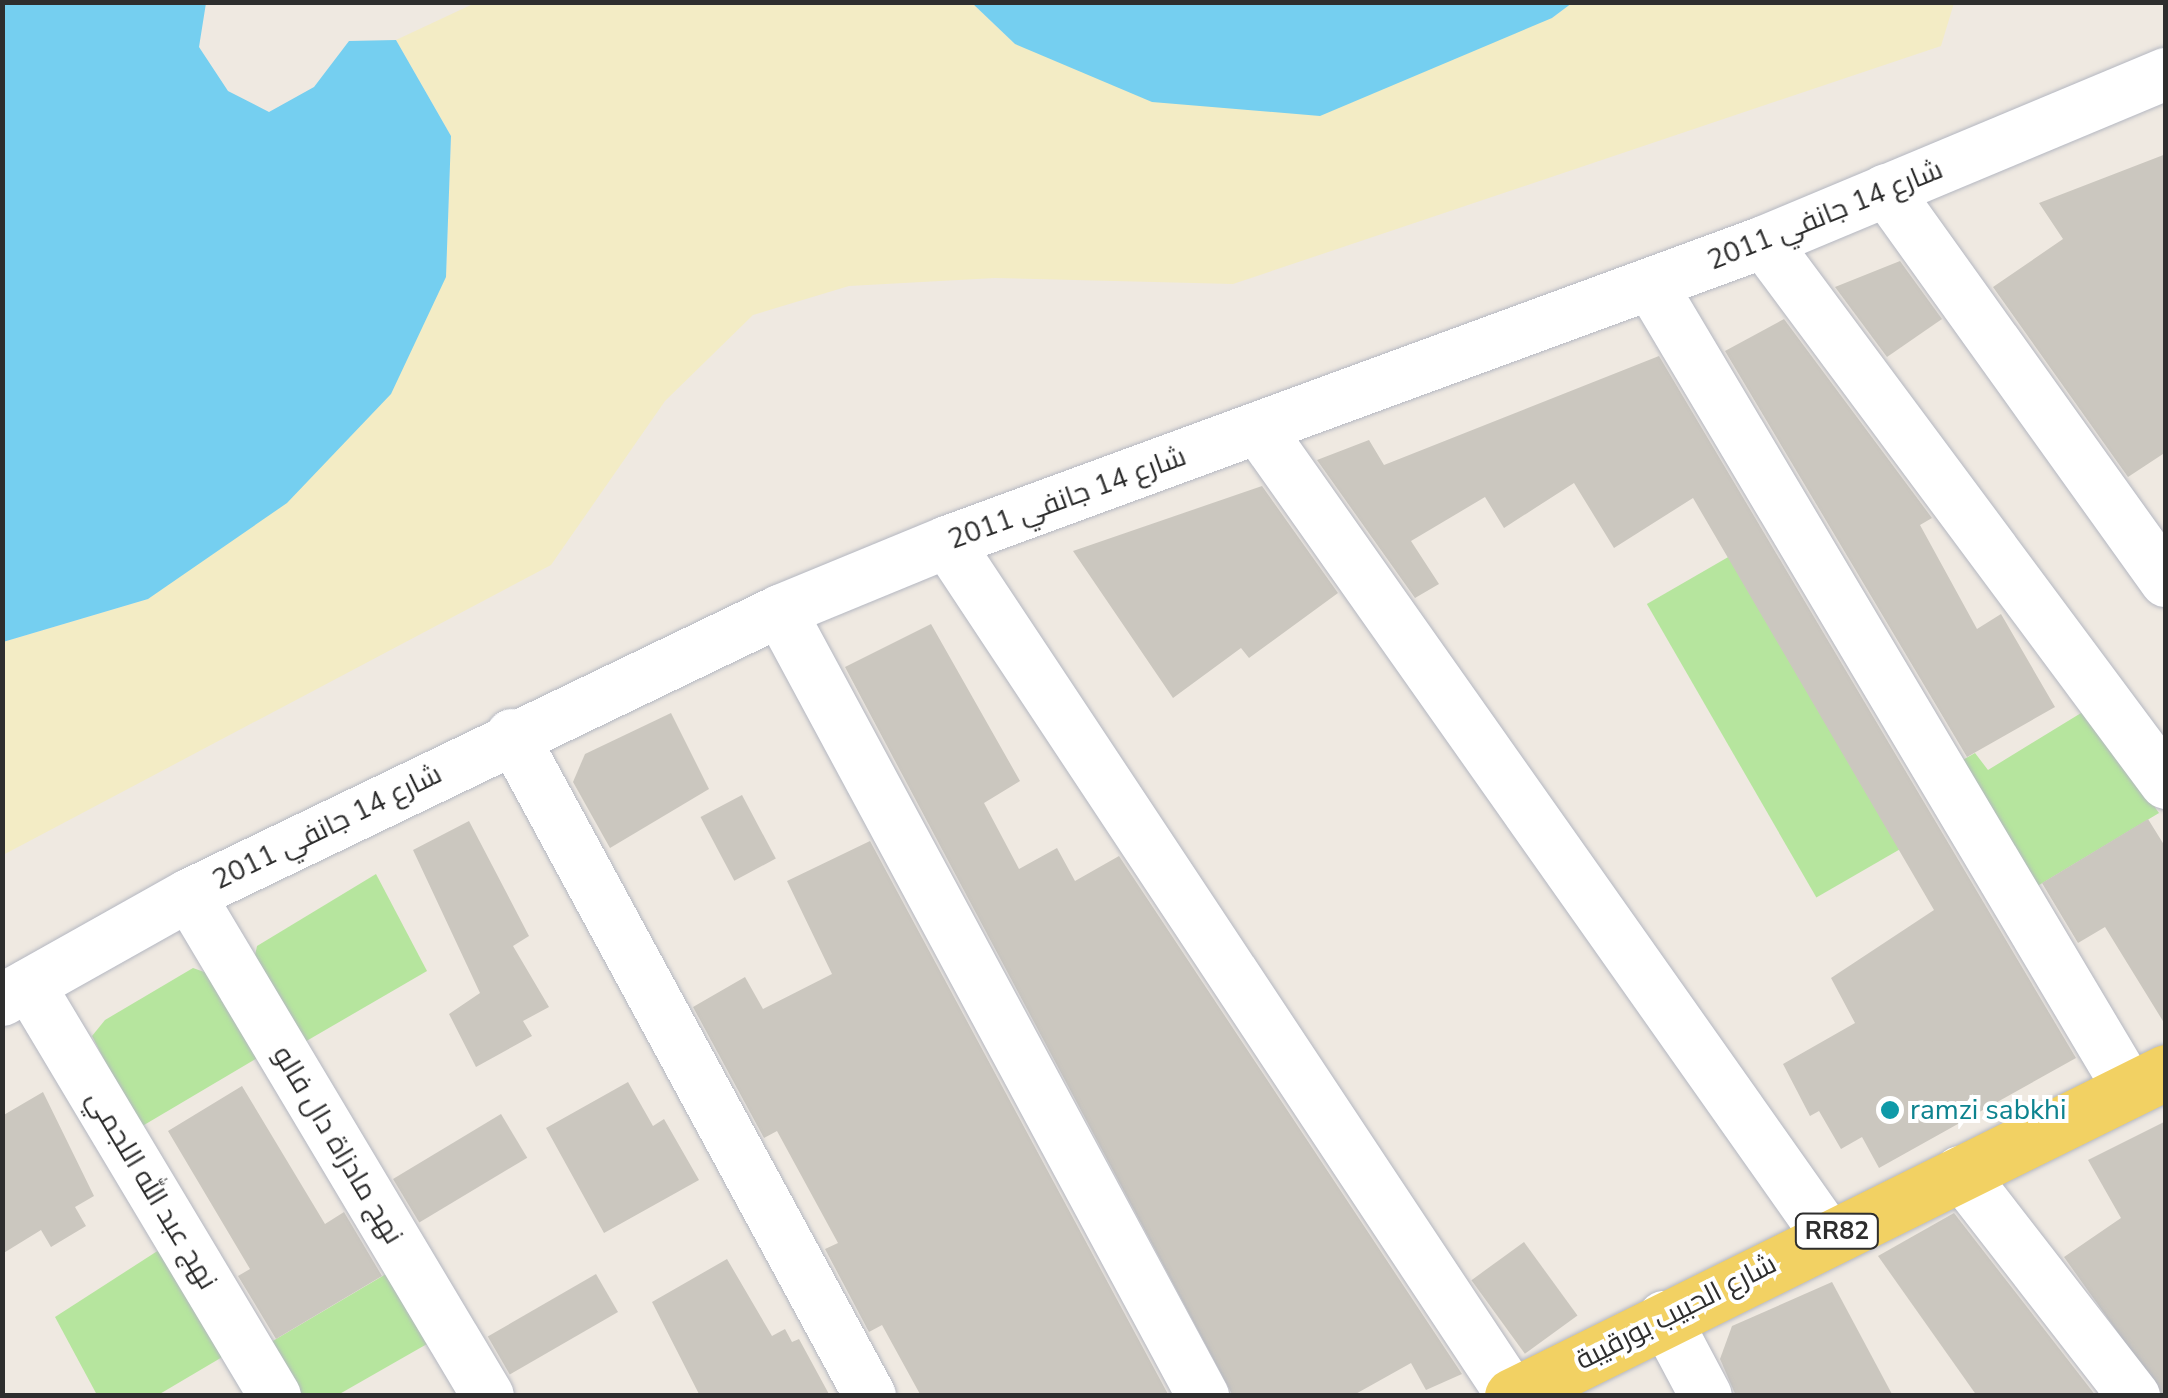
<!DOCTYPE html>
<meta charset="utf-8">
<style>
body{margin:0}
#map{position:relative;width:2168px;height:1398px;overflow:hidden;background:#efe9e1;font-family:"Nunito Sans",Cairo,sans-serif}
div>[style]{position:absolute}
.green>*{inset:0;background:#b6e59e;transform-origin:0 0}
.sand>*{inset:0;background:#f3ecc5}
.water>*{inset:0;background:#75cff0}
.building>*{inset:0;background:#cbc7bf;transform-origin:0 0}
.roads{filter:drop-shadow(0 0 2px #b4b7c1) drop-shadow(0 0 2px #b4b7c1)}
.minor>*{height:52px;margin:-26px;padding:0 26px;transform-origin:26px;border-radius:26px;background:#fff}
.major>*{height:55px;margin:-27.5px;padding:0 27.5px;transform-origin:27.5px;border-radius:27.5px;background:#f2d163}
.dots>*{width:28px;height:28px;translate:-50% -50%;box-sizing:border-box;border:5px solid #fff;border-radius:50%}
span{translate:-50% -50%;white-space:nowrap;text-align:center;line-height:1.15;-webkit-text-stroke:8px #fff;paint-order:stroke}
.shield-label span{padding:2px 8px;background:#fff;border:2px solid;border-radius:8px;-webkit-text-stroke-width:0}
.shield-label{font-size:25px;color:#2e2e2e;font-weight:700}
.street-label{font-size:28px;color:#2e2e2e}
.culture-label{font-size:28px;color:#0d838f}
.left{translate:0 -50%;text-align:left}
.frame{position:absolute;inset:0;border:5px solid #2e2e2e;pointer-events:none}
</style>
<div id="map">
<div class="green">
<div style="left:1730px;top:556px;width:339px;height:96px;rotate:60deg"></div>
<div style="clip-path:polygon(2086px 710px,2159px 813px,2024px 894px,1952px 766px,1975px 753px,1988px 770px)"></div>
<div style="clip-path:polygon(376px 874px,427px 971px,303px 1043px,254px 960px,257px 946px)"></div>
<div style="clip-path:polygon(193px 968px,207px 973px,259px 1057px,139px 1128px,92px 1036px,105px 1020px)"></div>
<div style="clip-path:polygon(159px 1250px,224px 1356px,158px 1395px,97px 1395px,55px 1317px)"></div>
<div style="clip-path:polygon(386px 1274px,427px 1344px,336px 1396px,295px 1395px,266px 1345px)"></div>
</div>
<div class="sand">
<div style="clip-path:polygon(475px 3px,972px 3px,1015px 44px,1552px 18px,1572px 3px,1954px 3px,1941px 46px,1233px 284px,995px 278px,849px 286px,753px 315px,665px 401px,551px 565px,3px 855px,3px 642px,148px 599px,446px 277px,451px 136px,396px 40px)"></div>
</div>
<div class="water">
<div style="clip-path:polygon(3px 2px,206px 3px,199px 47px,228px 91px,269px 112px,314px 87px,349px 41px,396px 40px,451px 136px,446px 277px,391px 394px,287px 503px,148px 599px,3px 642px)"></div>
<div style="clip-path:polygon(972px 3px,1572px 3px,1552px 18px,1320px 116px,1152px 102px,1015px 44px)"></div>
</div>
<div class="building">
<div style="clip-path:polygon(2166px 154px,2166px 452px,2128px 477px,1993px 287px,2063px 239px,2039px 203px)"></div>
<div style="clip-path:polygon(1900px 261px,1942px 319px,1887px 357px,1835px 287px)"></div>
<div style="clip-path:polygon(1784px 319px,1932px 518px,1920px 525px,1977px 629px,2001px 614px,2055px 707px,1967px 757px,1725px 351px)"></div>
<div style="clip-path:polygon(1659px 356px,2076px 1058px,1879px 1168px,1862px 1137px,1841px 1149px,1819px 1111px,1810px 1116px,1783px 1064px,1855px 1023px,1831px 978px,1934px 910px,1693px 498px,1614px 548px,1574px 483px,1504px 528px,1485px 497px,1411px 541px,1439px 584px,1415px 598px,1317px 460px,1369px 440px,1384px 465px)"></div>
<div style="clip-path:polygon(1262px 486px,1338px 593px,1249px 658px,1241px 648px,1173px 698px,1073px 551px)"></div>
<div style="clip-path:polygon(931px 624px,1020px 781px,984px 803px,1019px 869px,1057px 848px,1075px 881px,1119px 856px,1462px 1374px,1426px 1390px,1411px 1363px,1352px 1396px,1233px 1396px,845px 667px)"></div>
<div style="clip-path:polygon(671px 713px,709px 789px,610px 848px,573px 782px,585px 754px)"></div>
<div style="left:742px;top:795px;width:72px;height:47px;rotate:62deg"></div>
<div style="clip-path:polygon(2148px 819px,2166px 848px,2166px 1026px,2105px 927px,2078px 943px,2042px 883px)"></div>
<div style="clip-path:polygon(469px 821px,529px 936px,513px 946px,549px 1007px,523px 1021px,532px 1036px,476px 1067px,449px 1014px,480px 993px,413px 850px)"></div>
<div style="clip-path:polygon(870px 841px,1169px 1396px,921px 1396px,882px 1325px,869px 1332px,825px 1249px,838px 1243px,777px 1131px,764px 1138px,693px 1007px,745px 977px,763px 1009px,832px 974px,787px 881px)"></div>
<div style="clip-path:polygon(628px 1082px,653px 1126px,664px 1119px,699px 1180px,604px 1233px,546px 1128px)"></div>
<div style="clip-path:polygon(242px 1086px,325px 1224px,344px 1212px,382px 1276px,276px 1339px,238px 1276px,250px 1269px,168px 1131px)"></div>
<div style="clip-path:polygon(43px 1092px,94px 1196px,75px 1207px,86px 1226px,51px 1247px,41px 1230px,2px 1254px,2px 1116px)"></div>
<div style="left:501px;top:1114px;width:51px;height:126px;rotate:59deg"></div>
<div style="clip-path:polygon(2166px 1121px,2166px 1396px,2163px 1396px,2064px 1257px,2121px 1218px,2088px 1160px)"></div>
<div style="clip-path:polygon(1954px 1213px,2096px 1396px,1977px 1396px,1878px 1256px)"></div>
<div style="left:1524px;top:1242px;width:91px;height:65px;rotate:54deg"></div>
<div style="clip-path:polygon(727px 1259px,772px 1336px,785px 1329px,792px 1342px,799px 1339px,830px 1396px,700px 1396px,652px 1302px)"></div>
<div style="left:596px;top:1274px;width:44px;height:125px;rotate:60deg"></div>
<div style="clip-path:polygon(1832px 1282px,1893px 1396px,1736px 1396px,1720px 1359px,1732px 1326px)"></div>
</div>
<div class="roads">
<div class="minor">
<div style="left:1886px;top:190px;width:481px;rotate:54.4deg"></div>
<div style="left:1764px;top:242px;width:674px;rotate:53.39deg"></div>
<div style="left:1651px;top:285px;width:937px;rotate:59.25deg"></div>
<div style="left:1258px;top:428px;width:989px;rotate:54.8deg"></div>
<div style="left:947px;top:542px;width:1023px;rotate:56.48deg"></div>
<div style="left:780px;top:611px;width:892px;rotate:61.68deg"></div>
<div style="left:512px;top:735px;width:752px;rotate:61.56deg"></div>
<div style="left:189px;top:895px;width:583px;rotate:59.17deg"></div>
<div style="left:29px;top:985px;width:479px;rotate:59.1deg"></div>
<div style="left:2px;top:1000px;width:214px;rotate:-29.3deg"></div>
<div style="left:189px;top:895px;width:656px;rotate:-25.67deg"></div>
<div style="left:780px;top:611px;width:181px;rotate:-22.4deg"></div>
<div style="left:947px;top:542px;width:870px;rotate:-20.16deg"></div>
<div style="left:1764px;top:242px;width:436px;rotate:-22.7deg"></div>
<div style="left:1960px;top:1172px;width:284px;rotate:52.2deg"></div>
<div style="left:1664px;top:1317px;width:89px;rotate:62deg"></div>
</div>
<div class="major">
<div style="left:1512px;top:1396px;width:730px;rotate:-26.35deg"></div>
</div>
</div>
<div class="dots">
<div style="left:1890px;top:1110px;background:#0f9aa8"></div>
</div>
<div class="shield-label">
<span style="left:1837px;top:1231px">RR82</span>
</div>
<div class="street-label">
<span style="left:1825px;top:215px;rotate:-22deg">شارع 14 جانفي 2011</span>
<span style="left:1067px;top:498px;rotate:-20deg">شارع 14 جانفي 2011</span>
<span style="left:327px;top:827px;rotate:-26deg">شارع 14 جانفي 2011</span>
<span style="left:338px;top:1145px;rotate:59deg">نهج مادزاة دال فالو</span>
<span style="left:152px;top:1190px;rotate:59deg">نهج عبد الله اللجمي</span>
<span style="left:1676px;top:1312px;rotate:-27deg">شارع الحبيب بورقيبة</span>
</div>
<div class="culture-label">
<span class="left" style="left:1910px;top:1110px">ramzi sabkhi</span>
</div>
<div class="frame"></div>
</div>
